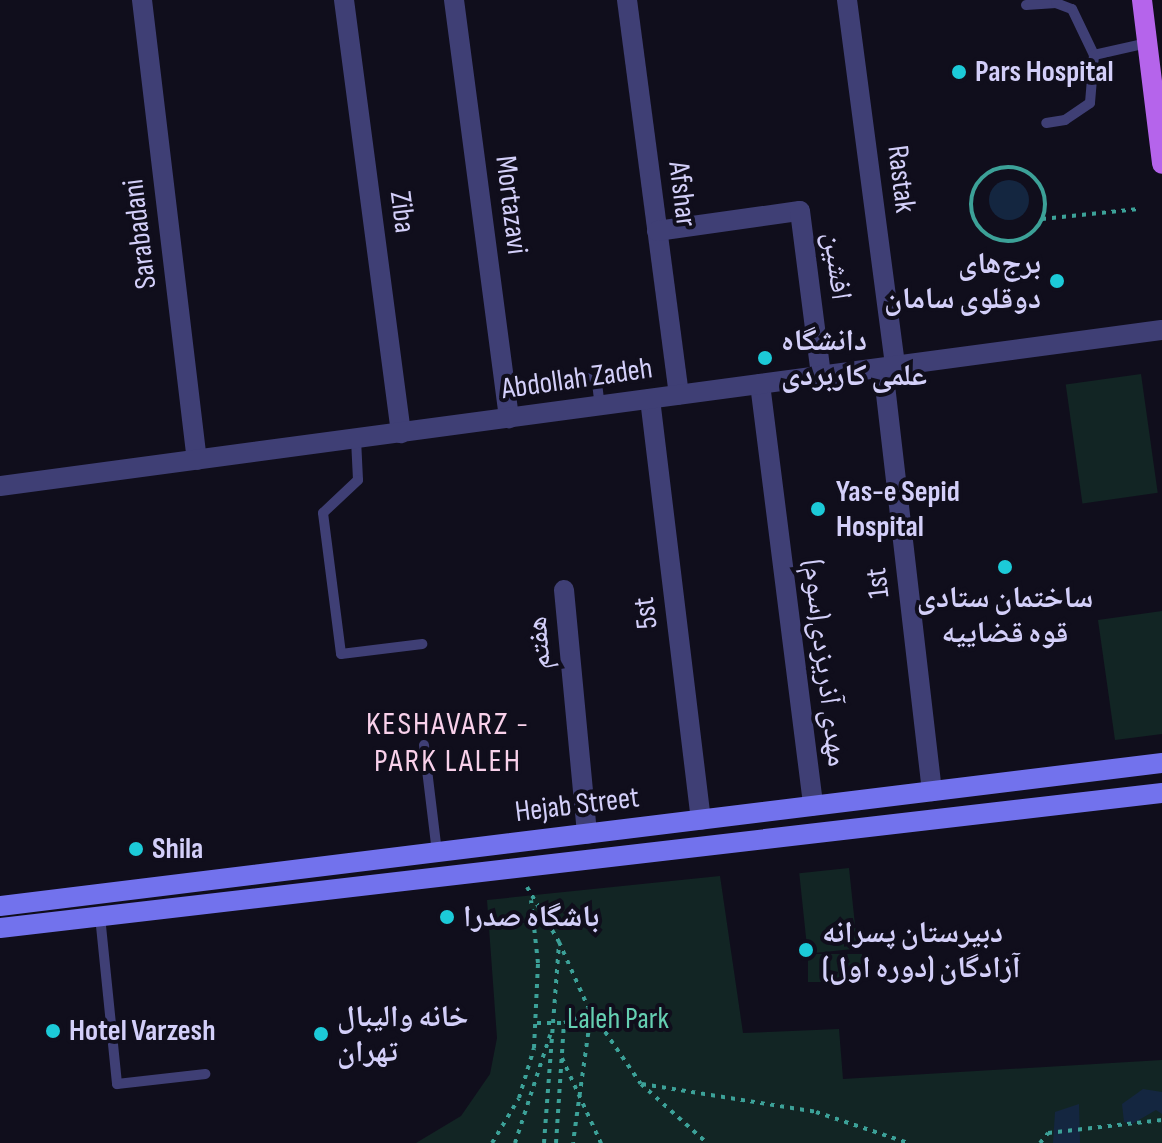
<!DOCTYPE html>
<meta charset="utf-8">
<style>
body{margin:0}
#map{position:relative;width:1162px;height:1143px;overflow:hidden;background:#100e1c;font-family:"Sofia Sans Condensed","Noto Naskh Arabic",sans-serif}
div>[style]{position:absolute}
.green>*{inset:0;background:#122524;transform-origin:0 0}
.water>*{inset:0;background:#142640}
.round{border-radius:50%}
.path>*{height:4px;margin-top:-2px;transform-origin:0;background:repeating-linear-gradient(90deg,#3ca198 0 4px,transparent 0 10px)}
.path>.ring{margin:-2px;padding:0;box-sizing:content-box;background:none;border:4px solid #3ca198;border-radius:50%}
.lane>*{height:10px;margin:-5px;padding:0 5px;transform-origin:5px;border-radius:5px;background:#3f3f75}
.street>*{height:20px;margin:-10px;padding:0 10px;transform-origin:10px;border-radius:10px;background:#3f3f75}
.secondary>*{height:20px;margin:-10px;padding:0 10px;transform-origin:10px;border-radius:10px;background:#7272ed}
.primary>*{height:20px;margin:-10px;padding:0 10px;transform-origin:10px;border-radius:10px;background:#b564eb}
.dots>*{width:22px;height:22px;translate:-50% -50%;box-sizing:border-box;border:4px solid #100e1c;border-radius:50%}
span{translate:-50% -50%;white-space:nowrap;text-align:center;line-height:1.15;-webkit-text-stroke:8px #100e1c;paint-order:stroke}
.poi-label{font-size:30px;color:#d3cff9;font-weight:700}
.left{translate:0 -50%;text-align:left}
.right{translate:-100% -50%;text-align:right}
.street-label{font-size:30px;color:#d3cff9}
.park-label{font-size:30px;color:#65cfb2}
.neighbourhood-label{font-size:32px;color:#f9d1eb;letter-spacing:2px}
</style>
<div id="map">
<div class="green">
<div style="left:1141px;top:374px;width:120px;height:76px;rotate:82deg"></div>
<div style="clip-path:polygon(1162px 611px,1162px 734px,1115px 740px,1098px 620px)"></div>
<div style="left:849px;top:868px;width:81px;height:50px;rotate:84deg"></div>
<div style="clip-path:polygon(720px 876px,743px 1033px,839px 1029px,843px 1079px,1162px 1060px,1162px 1143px,416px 1143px,461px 1116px,490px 1074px,497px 1038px,487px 900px)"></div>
<div style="left:862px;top:954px;width:28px;height:54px;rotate:90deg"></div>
</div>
<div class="water">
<div class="round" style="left:989px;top:180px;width:40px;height:40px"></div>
<div style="clip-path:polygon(1143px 1089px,1162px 1092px,1162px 1114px,1156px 1110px,1132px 1124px,1124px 1122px,1122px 1104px)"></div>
<div style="clip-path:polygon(1079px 1104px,1080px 1143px,1053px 1143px,1055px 1112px)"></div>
</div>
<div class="path">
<div class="ring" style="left:971px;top:167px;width:70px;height:70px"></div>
<div style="left:1042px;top:219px;width:97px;rotate:-5.9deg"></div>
<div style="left:527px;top:887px;width:64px;rotate:59.8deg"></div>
<div style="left:559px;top:942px;width:71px;rotate:66deg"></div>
<div style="left:588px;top:1007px;width:93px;rotate:55.5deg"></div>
<div style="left:641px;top:1084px;width:89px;rotate:41.8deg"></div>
<div style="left:537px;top:1023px;width:27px"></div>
<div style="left:564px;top:1023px;width:29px;rotate:-20deg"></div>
<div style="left:591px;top:1013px;width:131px;rotate:97.9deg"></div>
<div style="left:562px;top:1058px;width:94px;rotate:65.4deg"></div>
<div style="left:642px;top:1084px;width:176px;rotate:9.1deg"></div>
<div style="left:816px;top:1112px;width:97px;rotate:18.6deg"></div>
<div style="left:492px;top:1143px;width:52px;rotate:-59deg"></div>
<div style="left:519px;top:1098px;width:52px;rotate:-73.3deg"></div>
<div style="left:534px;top:1048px;width:85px;rotate:-87.3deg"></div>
<div style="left:538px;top:963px;width:63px;rotate:-96.3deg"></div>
<div style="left:515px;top:1143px;width:114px;rotate:-72deg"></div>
<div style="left:544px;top:1143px;width:200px;rotate:-85.7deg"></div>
<div style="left:556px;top:1143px;width:120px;rotate:-86.2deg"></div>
<div style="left:1040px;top:1143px;width:13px;rotate:-51deg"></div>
<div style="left:1048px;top:1133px;width:115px;rotate:-6.5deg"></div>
</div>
<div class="lane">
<div style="left:1026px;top:5px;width:30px;rotate:-4deg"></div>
<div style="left:1056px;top:3px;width:17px;rotate:21deg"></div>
<div style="left:1072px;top:9px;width:51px;rotate:64.4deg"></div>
<div style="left:1094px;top:55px;width:48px;rotate:94.8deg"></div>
<div style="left:1090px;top:103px;width:30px;rotate:146deg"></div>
<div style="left:1065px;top:120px;width:19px;rotate:171deg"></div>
<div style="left:1094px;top:55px;width:54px;rotate:-12.8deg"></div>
<div style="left:583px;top:376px;width:16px;rotate:27deg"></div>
<div style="left:597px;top:383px;width:23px;rotate:83deg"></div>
<div style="left:356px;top:439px;width:41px;rotate:87.2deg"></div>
<div style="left:358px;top:480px;width:48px;rotate:136.7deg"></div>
<div style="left:323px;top:513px;width:142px;rotate:82.7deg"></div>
<div style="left:341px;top:654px;width:82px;rotate:-7deg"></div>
<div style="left:424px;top:745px;width:108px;rotate:83.1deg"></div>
<div style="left:100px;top:916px;width:169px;rotate:84.2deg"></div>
<div style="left:117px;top:1084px;width:89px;rotate:-6.5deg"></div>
</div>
<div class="street">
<div style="left:142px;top:0;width:463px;rotate:83.2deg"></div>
<div style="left:344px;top:0;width:437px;rotate:82.5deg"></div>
<div style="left:454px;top:0;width:422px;rotate:82.5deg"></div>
<div style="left:627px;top:0;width:398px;rotate:82.5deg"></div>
<div style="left:847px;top:0;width:369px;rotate:82.5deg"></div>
<div style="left:657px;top:231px;width:144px;rotate:-8deg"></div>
<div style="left:800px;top:211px;width:166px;rotate:82.7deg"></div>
<div style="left:883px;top:368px;width:426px;rotate:83.4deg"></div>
<div style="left:760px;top:384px;width:425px;rotate:82.8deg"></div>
<div style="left:650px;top:399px;width:424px;rotate:83.1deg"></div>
<div style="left:0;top:486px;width:1172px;rotate:-7.65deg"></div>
<div style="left:564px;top:590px;width:245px;rotate:84.6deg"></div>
</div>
<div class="secondary">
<div style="left:0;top:906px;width:1171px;rotate:-7.02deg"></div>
<div style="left:0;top:928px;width:1170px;rotate:-6.63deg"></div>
</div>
<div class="primary">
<div style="left:1142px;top:0;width:165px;rotate:83deg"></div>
</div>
<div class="dots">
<div style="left:959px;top:72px;background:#1ccad8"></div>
<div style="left:1057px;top:281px;background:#1ccad8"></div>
<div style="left:765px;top:358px;background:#1ccad8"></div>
<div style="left:818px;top:509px;background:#1ccad8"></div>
<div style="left:1005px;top:567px;background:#1ccad8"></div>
<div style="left:136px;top:849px;background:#1ccad8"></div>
<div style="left:447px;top:917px;background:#1ccad8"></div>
<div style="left:806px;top:950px;background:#1ccad8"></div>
<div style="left:53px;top:1031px;background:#1ccad8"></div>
<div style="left:321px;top:1034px;background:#1ccad8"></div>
</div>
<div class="poi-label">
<span class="left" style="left:975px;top:72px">Pars Hospital</span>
<span class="right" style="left:1041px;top:281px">برج‌های<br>دوقلوی سامان</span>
<span class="left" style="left:781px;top:358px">دانشگاه<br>علمی کاربردی</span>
<span class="left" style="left:836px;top:509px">Yas-e Sepid<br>Hospital</span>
<span style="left:1005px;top:615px">ساختمان ستادی<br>قوه قضاییه</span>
<span class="left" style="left:152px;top:849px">Shila</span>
<span class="left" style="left:463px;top:917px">باشگاه صدرا</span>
<span class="left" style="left:822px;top:950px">دبيرستان پسرانه<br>آزادگان (دوره اول)</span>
<span class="left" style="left:337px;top:1034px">خانه والیبال<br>تهران</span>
<span class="left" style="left:69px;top:1031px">Hotel Varzesh</span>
</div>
<div class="street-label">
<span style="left:901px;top:179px;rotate:83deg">Rastak</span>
<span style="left:682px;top:194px;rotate:83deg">Afshar</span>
<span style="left:511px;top:205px;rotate:83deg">Mortazavi</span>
<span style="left:402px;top:212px;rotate:83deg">Ziba</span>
<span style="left:140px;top:234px;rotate:-97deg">Sarabadani</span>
<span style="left:837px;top:266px;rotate:83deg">افشین</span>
<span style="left:577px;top:379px;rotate:-8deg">Abdollah Zadeh</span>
<span style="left:878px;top:583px;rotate:-97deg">1st</span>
<span style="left:646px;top:613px;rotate:-97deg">5st</span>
<span style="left:539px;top:643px;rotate:-95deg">هفتم</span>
<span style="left:825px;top:663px;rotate:83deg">مهدی آذریزدی(سوم)</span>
<span style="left:577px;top:805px;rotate:-7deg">Hejab Street</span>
</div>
<div class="park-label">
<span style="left:618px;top:1019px">Laleh Park</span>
</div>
<div class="neighbourhood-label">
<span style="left:448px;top:744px">KESHAVARZ -<br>PARK LALEH</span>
</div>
</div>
